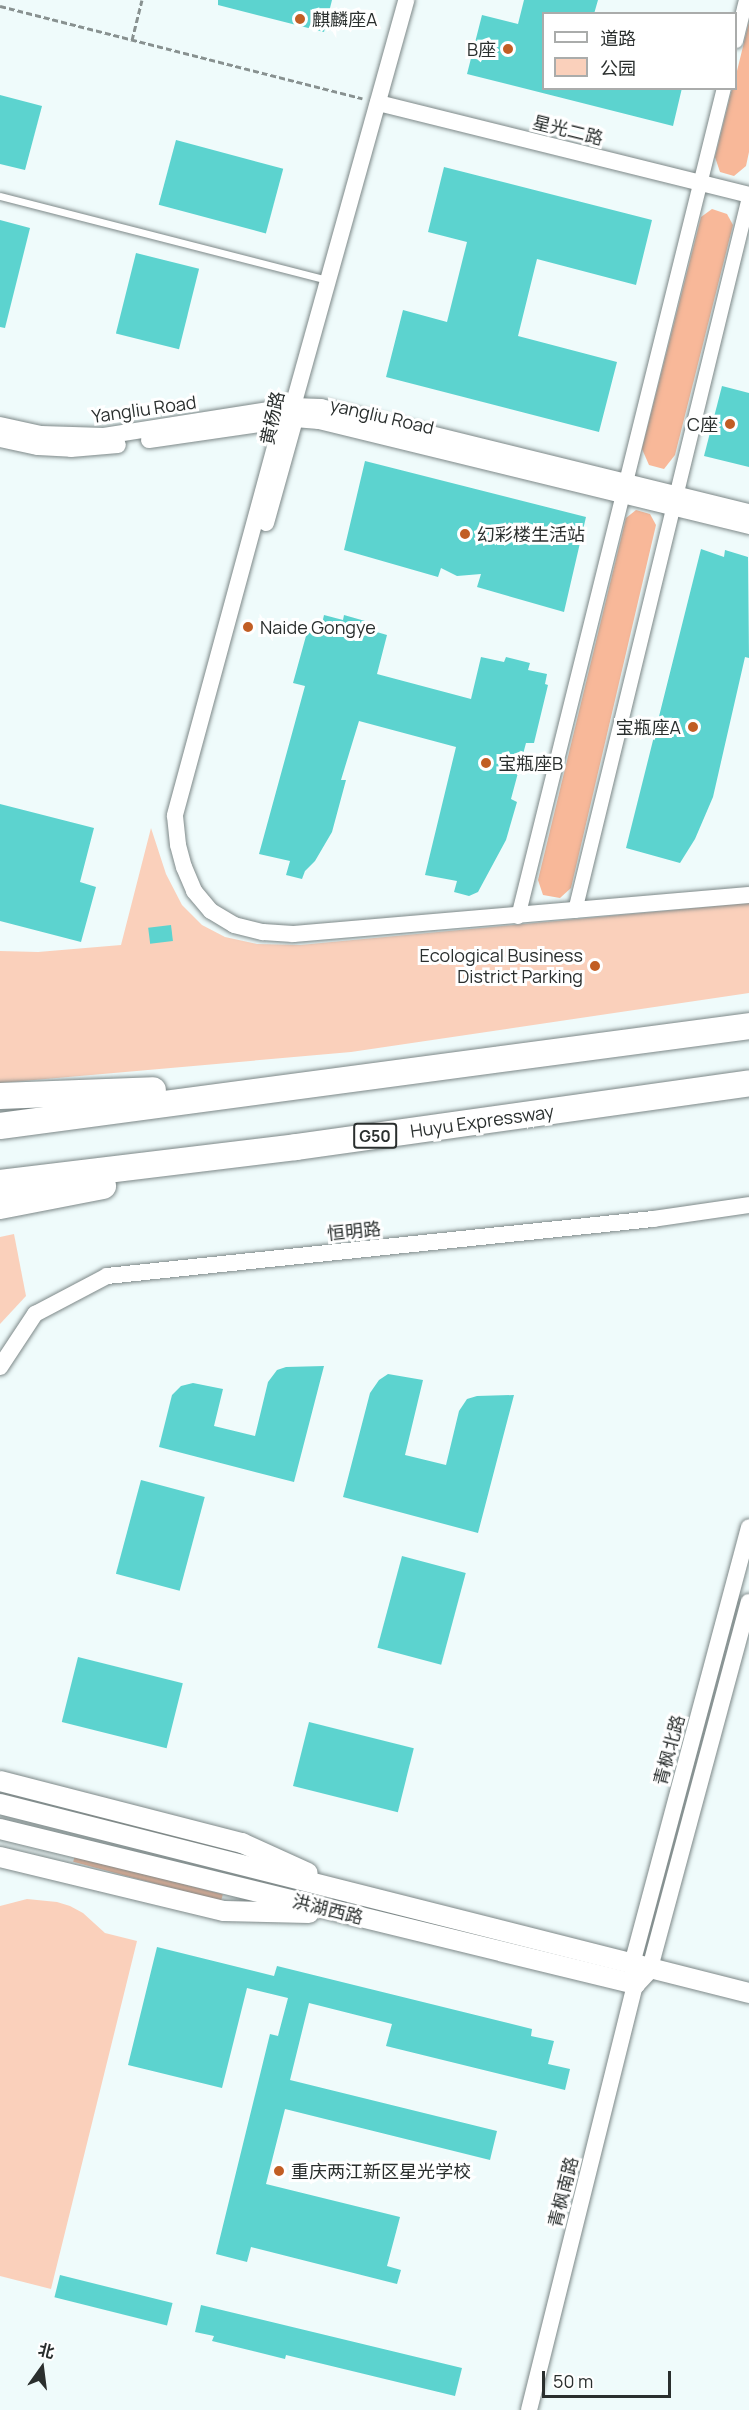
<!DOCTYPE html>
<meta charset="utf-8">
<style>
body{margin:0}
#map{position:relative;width:749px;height:2410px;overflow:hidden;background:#effbfb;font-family:Manrope,"Noto Sans SC",sans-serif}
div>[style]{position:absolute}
.green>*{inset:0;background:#fad0bb}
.forest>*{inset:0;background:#f8b899;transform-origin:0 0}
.building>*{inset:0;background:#5cd3cf;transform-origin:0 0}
.path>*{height:3px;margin-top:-1.5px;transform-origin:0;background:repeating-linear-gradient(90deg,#889190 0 6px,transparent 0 9px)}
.roads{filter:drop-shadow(0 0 2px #7d8888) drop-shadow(0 0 2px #7d8888)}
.service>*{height:7px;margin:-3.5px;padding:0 3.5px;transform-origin:3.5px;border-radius:3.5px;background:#fff}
.minor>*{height:14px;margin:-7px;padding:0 7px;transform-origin:7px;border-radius:7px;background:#fff}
.tertiary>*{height:16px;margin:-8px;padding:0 8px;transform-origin:8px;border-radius:8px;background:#fff}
.secondary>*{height:20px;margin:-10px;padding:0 10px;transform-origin:10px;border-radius:10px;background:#fff}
.motorway>*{height:26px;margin:-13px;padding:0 13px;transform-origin:13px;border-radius:13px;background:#fff}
.dots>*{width:16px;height:16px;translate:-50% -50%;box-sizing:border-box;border:3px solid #fff;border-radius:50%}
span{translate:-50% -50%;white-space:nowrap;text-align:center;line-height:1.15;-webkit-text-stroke:6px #fff;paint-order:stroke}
.shield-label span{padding:2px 4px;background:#fff;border:2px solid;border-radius:4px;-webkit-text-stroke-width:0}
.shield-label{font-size:16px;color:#2a2f2e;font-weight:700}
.poi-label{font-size:18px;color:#2a2f2e}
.left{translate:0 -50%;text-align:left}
.right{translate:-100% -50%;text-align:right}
.street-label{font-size:18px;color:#2a2f2e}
.legend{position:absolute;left:542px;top:12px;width:195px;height:78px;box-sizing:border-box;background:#fff;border:2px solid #aaacab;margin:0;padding:8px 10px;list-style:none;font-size:18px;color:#2a2f2e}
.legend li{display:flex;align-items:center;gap:12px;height:30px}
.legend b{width:30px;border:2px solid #aaacab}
.north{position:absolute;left:12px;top:2338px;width:60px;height:60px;-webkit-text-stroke:4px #fff;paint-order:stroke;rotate:14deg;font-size:16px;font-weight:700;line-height:24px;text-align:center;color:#2a2f2e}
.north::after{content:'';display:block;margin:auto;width:21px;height:27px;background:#2a2f2e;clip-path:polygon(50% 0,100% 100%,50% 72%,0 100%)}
.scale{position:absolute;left:542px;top:2371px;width:129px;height:27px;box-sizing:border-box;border:3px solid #2a2f2e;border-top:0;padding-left:8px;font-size:18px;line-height:21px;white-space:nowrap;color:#2a2f2e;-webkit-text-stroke:4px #fff;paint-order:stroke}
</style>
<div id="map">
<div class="green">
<div style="clip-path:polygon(151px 828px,166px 874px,182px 905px,202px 925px,225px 937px,257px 944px,300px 945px,749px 903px,749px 993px,351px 1052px,0 1083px,0 951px,38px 952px,121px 945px)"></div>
<div style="clip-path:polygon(14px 1234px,26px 1296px,0 1324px,0 1237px)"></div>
<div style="clip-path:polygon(27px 1899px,57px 1902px,70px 1906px,83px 1913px,105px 1933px,137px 1941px,51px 2289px,0 2276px,0 1906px)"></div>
</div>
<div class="forest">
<div style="clip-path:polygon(749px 22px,749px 152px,746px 166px,734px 176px,720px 172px,715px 157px,732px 89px,736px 88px,736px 75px)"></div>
<div style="clip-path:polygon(712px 209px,727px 214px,733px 225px,675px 455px,664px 469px,649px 465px,642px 449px,701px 217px)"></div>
<div style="clip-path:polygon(636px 510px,650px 514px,656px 525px,571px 888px,560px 898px,543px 895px,538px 880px,626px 518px)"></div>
<div style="left:86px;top:1810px;width:153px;height:6px;rotate:15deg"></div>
<div style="left:75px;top:1855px;width:153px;height:7px;rotate:15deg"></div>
</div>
<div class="building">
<div style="clip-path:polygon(218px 0,332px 0,324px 32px,218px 5px)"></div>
<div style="clip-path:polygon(524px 0,598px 0,594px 14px,543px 14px,543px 88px,682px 88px,673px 126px,467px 74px,482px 15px,518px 24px)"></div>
<div style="clip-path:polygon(0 95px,42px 106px,25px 170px,0 164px)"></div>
<div style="left:176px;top:140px;width:111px;height:67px;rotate:15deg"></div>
<div style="clip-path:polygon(444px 167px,652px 220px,636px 285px,537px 259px,518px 336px,617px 362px,599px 432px,386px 377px,403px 310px,447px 322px,467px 242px,428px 232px)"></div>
<div style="clip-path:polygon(0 220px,30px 228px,5px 328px,0 327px)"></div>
<div style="left:136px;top:253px;width:65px;height:83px;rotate:14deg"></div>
<div style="clip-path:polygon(722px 386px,749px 393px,749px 467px,704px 456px)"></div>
<div style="clip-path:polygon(365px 461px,586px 517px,564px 612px,477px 587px,481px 574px,457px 576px,441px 568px,438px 577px,344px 550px)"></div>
<div style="clip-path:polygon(701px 549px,724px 557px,725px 550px,748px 557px,749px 658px,745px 657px,713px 797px,695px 839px,680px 863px,626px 848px)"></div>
<div style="clip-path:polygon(324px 615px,343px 620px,344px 615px,365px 621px,363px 628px,387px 635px,377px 674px,471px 699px,481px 657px,504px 662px,506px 657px,530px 663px,528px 670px,547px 674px,545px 684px,548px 685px,534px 743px,526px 743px,511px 799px,517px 802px,506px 840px,478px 892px,469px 896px,454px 892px,457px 881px,425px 875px,456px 747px,359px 721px,341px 780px,346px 780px,332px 832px,315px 861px,305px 871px,302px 879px,286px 875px,290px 861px,259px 854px,305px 686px,293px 683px,309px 625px,321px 628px)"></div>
<div style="clip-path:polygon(0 804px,94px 828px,80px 882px,96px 887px,81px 942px,0 921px)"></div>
<div style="left:171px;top:925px;width:16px;height:23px;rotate:83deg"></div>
<div style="clip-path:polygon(324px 1366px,294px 1482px,159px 1447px,172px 1395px,181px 1386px,193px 1383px,223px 1389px,214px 1426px,255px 1436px,268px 1382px,277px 1370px,286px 1367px)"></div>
<div style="clip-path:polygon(388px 1374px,423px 1380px,405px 1455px,446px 1465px,459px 1411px,467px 1399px,477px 1396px,514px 1395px,478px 1533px,343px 1497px,370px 1393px,379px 1380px)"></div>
<div style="left:141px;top:1480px;width:66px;height:97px;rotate:15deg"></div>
<div style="left:402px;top:1556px;width:66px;height:95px;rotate:15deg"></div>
<div style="left:78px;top:1657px;width:108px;height:67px;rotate:14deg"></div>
<div style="left:309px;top:1722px;width:108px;height:66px;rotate:14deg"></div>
<div style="clip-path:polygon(157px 1947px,274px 1976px,277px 1966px,532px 2029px,531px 2036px,554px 2041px,548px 2064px,570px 2069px,565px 2090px,386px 2046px,392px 2024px,309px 2003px,290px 2080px,497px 2131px,490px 2160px,285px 2109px,266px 2184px,400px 2217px,387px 2266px,401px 2270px,397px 2284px,251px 2247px,247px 2262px,216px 2254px,270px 2034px,278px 2036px,288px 1998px,247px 1988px,222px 2088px,128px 2065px)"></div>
<div style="left:60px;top:2275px;width:116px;height:23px;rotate:14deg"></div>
<div style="clip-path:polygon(201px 2305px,462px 2368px,455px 2396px,286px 2355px,285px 2359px,212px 2341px,214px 2336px,195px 2332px)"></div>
</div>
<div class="path">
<div style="left:0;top:6px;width:374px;rotate:14.3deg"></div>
<div style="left:132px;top:40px;width:41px;rotate:-76deg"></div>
</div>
<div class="roads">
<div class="service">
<div style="left:0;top:196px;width:339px;rotate:14.4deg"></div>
</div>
<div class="minor">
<div style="left:736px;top:41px;width:42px;rotate:-76.3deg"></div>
<div style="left:575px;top:911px;width:735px;rotate:-76.3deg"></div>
<div style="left:518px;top:917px;width:854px;rotate:-76.05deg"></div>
</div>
<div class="tertiary">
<div style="left:378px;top:103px;width:382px;rotate:13.9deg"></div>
<div style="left:293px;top:406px;width:19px;rotate:126deg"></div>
<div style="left:282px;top:421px;width:409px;rotate:105.2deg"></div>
<div style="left:175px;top:816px;width:29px;rotate:84deg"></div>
<div style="left:178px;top:845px;width:23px;rotate:75deg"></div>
<div style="left:184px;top:867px;width:26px;rotate:67deg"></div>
<div style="left:194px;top:891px;width:26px;rotate:50deg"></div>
<div style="left:211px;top:911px;width:27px;rotate:31deg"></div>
<div style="left:234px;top:925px;width:30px;rotate:14deg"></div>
<div style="left:263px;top:932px;width:30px;rotate:4deg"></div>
<div style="left:293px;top:934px;width:458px;rotate:-4.9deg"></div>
<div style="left:0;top:425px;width:42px;rotate:12.4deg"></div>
<div style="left:41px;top:434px;width:63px;rotate:1.8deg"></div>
<div style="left:104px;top:436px;width:191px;rotate:-9deg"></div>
<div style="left:293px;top:406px;width:28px;rotate:2deg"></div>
<div style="left:321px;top:407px;width:441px;rotate:13.8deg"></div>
<div style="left:0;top:439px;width:39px;rotate:12deg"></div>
<div style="left:38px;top:447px;width:33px;rotate:3deg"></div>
<div style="left:71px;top:449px;width:47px;rotate:-4.9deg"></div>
<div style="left:149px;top:440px;width:148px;rotate:-8.2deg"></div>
<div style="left:295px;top:419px;width:24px;rotate:5deg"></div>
<div style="left:319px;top:421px;width:443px;rotate:13.7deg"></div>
<div style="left:266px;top:523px;width:108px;rotate:-74.4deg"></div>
<div style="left:295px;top:419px;width:13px;rotate:-99deg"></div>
<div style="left:293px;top:406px;width:421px;rotate:-74.4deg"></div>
<div style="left:0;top:1367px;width:64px;rotate:-56.6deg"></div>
<div style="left:35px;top:1314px;width:81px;rotate:-27.8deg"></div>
<div style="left:107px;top:1276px;width:549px;rotate:-5.96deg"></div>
<div style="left:653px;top:1219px;width:97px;rotate:-8.3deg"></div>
<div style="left:650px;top:1968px;width:379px;rotate:-74.9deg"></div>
<div style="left:529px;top:2410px;width:439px;rotate:-76deg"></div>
<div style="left:635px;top:1984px;width:20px;rotate:-99deg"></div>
<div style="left:632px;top:1964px;width:452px;rotate:-75deg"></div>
</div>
<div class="secondary">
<div style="left:0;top:1781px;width:250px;rotate:14.4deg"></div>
<div style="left:242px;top:1843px;width:72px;rotate:24.4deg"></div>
<div style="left:0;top:1804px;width:772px;rotate:14.16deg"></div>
<div style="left:0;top:1829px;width:654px;rotate:13.72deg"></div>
<div style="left:635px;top:1984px;width:22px;rotate:-47deg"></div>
<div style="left:0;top:1857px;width:230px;rotate:13.6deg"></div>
<div style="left:224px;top:1911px;width:85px;rotate:1.3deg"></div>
</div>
<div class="motorway">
<div style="left:0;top:1096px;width:153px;rotate:-2.2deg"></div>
<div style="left:0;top:1126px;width:756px;rotate:-7.6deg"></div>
<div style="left:0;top:1183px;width:298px;rotate:-6.9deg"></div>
<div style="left:296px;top:1147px;width:457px;rotate:-8deg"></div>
<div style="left:0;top:1206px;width:105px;rotate:-11deg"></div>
</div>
</div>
<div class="dots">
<div style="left:300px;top:19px;background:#c15e24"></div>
<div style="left:508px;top:49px;background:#c15e24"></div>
<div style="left:730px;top:424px;background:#c15e24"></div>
<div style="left:465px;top:534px;background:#c15e24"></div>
<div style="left:248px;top:627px;background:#c15e24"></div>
<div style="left:693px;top:727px;background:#c15e24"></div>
<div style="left:486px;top:763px;background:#c15e24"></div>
<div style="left:595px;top:966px;background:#c15e24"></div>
<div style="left:279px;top:2171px;background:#c15e24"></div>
</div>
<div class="shield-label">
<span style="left:375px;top:1136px">G50</span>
</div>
<div class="poi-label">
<span class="left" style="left:312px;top:19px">麒麟座A</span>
<span class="right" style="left:496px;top:49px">B座</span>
<span class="right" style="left:718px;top:424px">C座</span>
<span class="left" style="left:477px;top:534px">幻彩楼生活站</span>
<span class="left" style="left:260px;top:627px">Naide Gongye</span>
<span class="right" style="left:681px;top:727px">宝瓶座A</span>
<span class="left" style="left:498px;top:763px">宝瓶座B</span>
<span class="right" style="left:583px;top:966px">Ecological Business<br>District Parking</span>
<span class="left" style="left:291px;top:2171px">重庆两江新区星光学校</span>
</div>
<div class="street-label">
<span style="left:568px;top:130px;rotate:14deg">星光二路</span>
<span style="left:144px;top:409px;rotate:-8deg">Yangliu Road</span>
<span style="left:382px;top:416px;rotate:13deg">yangliu Road</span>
<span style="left:272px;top:418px;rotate:-78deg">黄杨路</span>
<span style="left:482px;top:1121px;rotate:-8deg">Huyu Expressway</span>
<span style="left:354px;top:1231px;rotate:-6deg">恒明路</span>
<span style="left:669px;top:1750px;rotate:-75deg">青枫北路</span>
<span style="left:328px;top:1909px;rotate:14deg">洪湖西路</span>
<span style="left:563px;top:2192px;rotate:-76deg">青枫南路</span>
</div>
<ul class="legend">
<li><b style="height:8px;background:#fff"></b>道路</li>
<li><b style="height:16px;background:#fad0bb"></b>公园</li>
</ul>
<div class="north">北</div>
<div class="scale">50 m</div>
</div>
